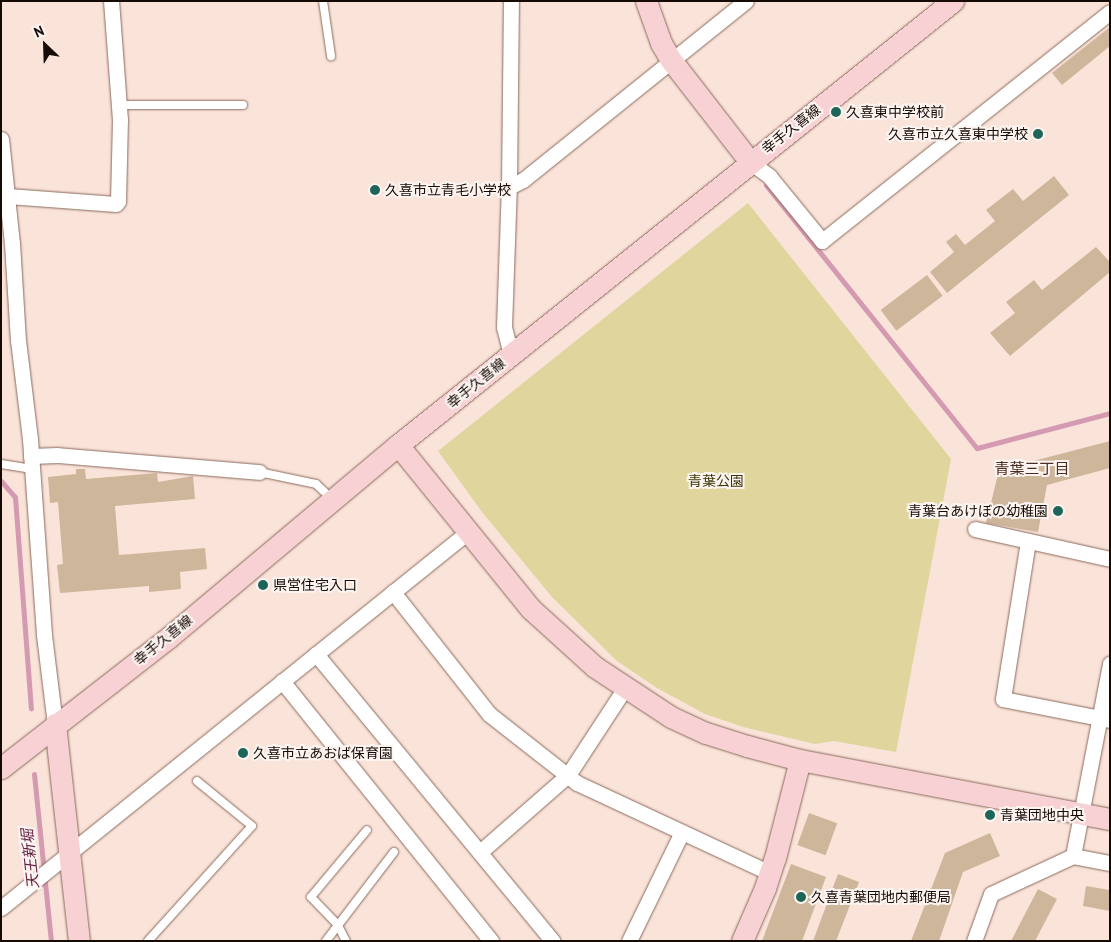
<!DOCTYPE html>
<meta charset="utf-8">
<style>
body{margin:0}
#map{position:relative;width:1111px;height:942px;overflow:hidden;background:#fae3d9;font-family:"PT Sans","Noto Sans JP",sans-serif}
div>[style]{position:absolute}
.green>*{inset:0;background:#dfd59d}
.stream>*{height:5px;margin:-2.5px;padding:0 2.5px;transform-origin:2.5px;border-radius:2.5px;background:#d49ab2}
.building>*{inset:0;background:#ceb69a;transform-origin:0 0}
.roads{filter:drop-shadow(0 0 1px #8a6a5b) drop-shadow(0 0 1px #8a6a5b)}
.lane>*{height:8px;margin:-4px;padding:0 4px;transform-origin:4px;border-radius:4px;background:#fff}
.street>*{height:15px;margin:-7.5px;padding:0 7.5px;transform-origin:7.5px;border-radius:7.5px;background:#fff}
.secondary>*{height:21px;margin:-10.5px;padding:0 10.5px;transform-origin:10.5px;border-radius:10.5px;background:#f7d1d4}
.dots>*{width:14px;height:14px;translate:-50% -50%;box-sizing:border-box;border:2px solid #fcf4f1;border-radius:50%}
span{translate:-50% -50%;white-space:nowrap;text-align:center;line-height:1.15;-webkit-text-stroke:4px #fcf4f1;paint-order:stroke}
.poi-label{font-size:14px;color:#160a05}
.left{translate:0 -50%;text-align:left}
.right{translate:-100% -50%;text-align:right}
.street-label{font-size:14px;color:#160a05}
.park-label{font-size:14px;color:#3d3506}
.neighbourhood-label{font-size:15px;color:#4b2e21}
.water-label{font-size:15px;color:#631f41;font-style:italic}
.frame{position:absolute;inset:0;border:2px solid #160a05;pointer-events:none}
.north{position:absolute;left:20px;top:20px;width:50px;height:50px;-webkit-text-stroke:4px #fcf4f1;paint-order:stroke;rotate:336deg;font-size:14px;font-weight:700;line-height:20px;text-align:center;color:#160a05}
.north::after{content:'';display:block;margin:auto;width:18px;height:22px;background:#160a05;clip-path:polygon(50% 0,100% 100%,50% 72%,0 100%)}
</style>
<div id="map">
<div class="green">
<div style="clip-path:polygon(748px 203px,951px 459px,896px 752px,834px 741px,815px 744px,743px 727px,705px 714px,657px 688px,617px 661px,552px 597px,482px 512px,438px 451px)"></div>
</div>
<div class="stream">
<div style="left:766px;top:185px;width:337px;rotate:51.3deg"></div>
<div style="left:977px;top:448px;width:138px;rotate:-14.7deg"></div>
<div style="left:1px;top:481px;width:21px;rotate:49deg"></div>
<div style="left:15px;top:497px;width:212px;rotate:85.7deg"></div>
<div style="left:34px;top:774px;width:168px;rotate:84.2deg"></div>
</div>
<div class="building">
<div style="clip-path:polygon(1110px 27px,1110px 46px,1062px 85px,1052px 73px)"></div>
<div style="clip-path:polygon(1054px 176px,1069px 195px,947px 293px,930px 272px,954px 252px,946px 242px,956px 234px,965px 245px,995px 221px,986px 210px,1013px 189px,1023px 201px)"></div>
<div style="clip-path:polygon(1096px 247px,1110px 262px,1110px 272px,1010px 356px,990px 333px,1015px 313px,1006px 302px,1034px 280px,1042px 290px)"></div>
<div style="left:927px;top:275px;width:26px;height:58px;rotate:53deg"></div>
<div style="clip-path:polygon(1110px 441px,1110px 468px,1047px 485px,1038px 532px,986px 523px,999px 470px)"></div>
<div style="clip-path:polygon(76px 469px,85px 469px,86px 479px,157px 473px,158px 482px,193px 476px,195px 499px,115px 506px,119px 555px,205px 548px,207px 569px,180px 572px,181px 589px,149px 592px,149px 586px,60px 593px,57px 565px,63px 564px,58px 502px,50px 503px,48px 477px,76px 474px)"></div>
<div style="left:809px;top:813px;width:30px;height:34px;rotate:20deg"></div>
<div style="clip-path:polygon(990px 833px,1000px 856px,963px 872px,939px 941px,911px 941px,945px 853px)"></div>
<div style="clip-path:polygon(791px 864px,826px 877px,802px 941px,762px 941px)"></div>
<div style="clip-path:polygon(838px 874px,859px 882px,836px 941px,813px 941px)"></div>
<div style="clip-path:polygon(1086px 886px,1110px 890px,1110px 911px,1083px 906px)"></div>
<div style="clip-path:polygon(1038px 889px,1057px 899px,1035px 941px,1011px 941px)"></div>
</div>
<div class="roads">
<div class="lane">
<div style="left:323px;top:1px;width:56px;rotate:81.7deg"></div>
<div style="left:119px;top:105px;width:124px"></div>
<div style="left:1px;top:464px;width:30px;rotate:9deg"></div>
<div style="left:259px;top:472px;width:58px;rotate:11.9deg"></div>
<div style="left:316px;top:484px;width:21px;rotate:43deg"></div>
<div style="left:148px;top:941px;width:155px;rotate:-47.9deg"></div>
<div style="left:252px;top:826px;width:71px;rotate:-140.7deg"></div>
<div style="left:326px;top:941px;width:112px;rotate:-52.6deg"></div>
<div style="left:346px;top:941px;width:18px;rotate:-117deg"></div>
<div style="left:338px;top:925px;width:39px;rotate:-134deg"></div>
<div style="left:311px;top:897px;width:87px;rotate:-50.1deg"></div>
</div>
<div class="street">
<div style="left:1px;top:139px;width:105px;rotate:84deg"></div>
<div style="left:12px;top:243px;width:97px;rotate:86.5deg"></div>
<div style="left:18px;top:340px;width:100px;rotate:83.1deg"></div>
<div style="left:30px;top:439px;width:196px;rotate:85.9deg"></div>
<div style="left:44px;top:635px;width:90px;rotate:83deg"></div>
<div style="left:750px;top:162px;width:24px;rotate:36deg"></div>
<div style="left:769px;top:176px;width:84px;rotate:50.8deg"></div>
<div style="left:822px;top:241px;width:368px;rotate:-38.5deg"></div>
<div style="left:509px;top:187px;width:16px;rotate:-27deg"></div>
<div style="left:523px;top:180px;width:286px;rotate:-38.8deg"></div>
<div style="left:8px;top:196px;width:108px;rotate:4.2deg"></div>
<div style="left:116px;top:204px;width:4px;rotate:-56deg"></div>
<div style="left:118px;top:201px;width:81px;rotate:-88.6deg"></div>
<div style="left:120px;top:120px;width:119px;rotate:-94.3deg"></div>
<div style="left:511px;top:355px;width:29px;rotate:-104deg"></div>
<div style="left:504px;top:327px;width:140px;rotate:-88deg"></div>
<div style="left:509px;top:187px;width:186px;rotate:-89.4deg"></div>
<div style="left:31px;top:456px;width:26px;rotate:-2deg"></div>
<div style="left:57px;top:455px;width:203px;rotate:4.8deg"></div>
<div style="left:975px;top:529px;width:138px;rotate:12.5deg"></div>
<div style="left:1028px;top:541px;width:160px;rotate:99deg"></div>
<div style="left:1003px;top:699px;width:109px;rotate:11.1deg"></div>
<div style="left:393px;top:592px;width:155px;rotate:51.8deg"></div>
<div style="left:489px;top:714px;width:112px;rotate:38.1deg"></div>
<div style="left:577px;top:783px;width:213px;rotate:25deg"></div>
<div style="left:316px;top:654px;width:372px;rotate:50.5deg"></div>
<div style="left:282px;top:681px;width:334px;rotate:51.2deg"></div>
<div style="left:480px;top:852px;width:117px;rotate:-41.2deg"></div>
<div style="left:568px;top:775px;width:104px;rotate:-56.8deg"></div>
<div style="left:1073px;top:856px;width:38px;rotate:11deg"></div>
<div style="left:1px;top:908px;width:601px;rotate:-38.85deg"></div>
<div style="left:629px;top:941px;width:121px;rotate:-64.1deg"></div>
<div style="left:974px;top:941px;width:50px;rotate:-70.1deg"></div>
<div style="left:991px;top:894px;width:90px;rotate:-24.9deg"></div>
<div style="left:1073px;top:856px;width:196px;rotate:-79.1deg"></div>
</div>
<div class="secondary">
<div style="left:646px;top:1px;width:45px;rotate:70.3deg"></div>
<div style="left:661px;top:43px;width:20px;rotate:60deg"></div>
<div style="left:671px;top:60px;width:129px;rotate:52.2deg"></div>
<div style="left:398px;top:445px;width:211px;rotate:51deg"></div>
<div style="left:531px;top:609px;width:86px;rotate:42.2deg"></div>
<div style="left:595px;top:667px;width:91px;rotate:33.3deg"></div>
<div style="left:671px;top:717px;width:38px;rotate:25deg"></div>
<div style="left:706px;top:733px;width:43px;rotate:17.6deg"></div>
<div style="left:747px;top:746px;width:55px;rotate:14.8deg"></div>
<div style="left:800px;top:760px;width:316px;rotate:10.8deg"></div>
<div style="left:55px;top:724px;width:218px;rotate:83.7deg"></div>
<div style="left:1px;top:768px;width:212px;rotate:-37.9deg"></div>
<div style="left:168px;top:638px;width:300px;rotate:-40deg"></div>
<div style="left:398px;top:445px;width:711px;rotate:-38.66deg"></div>
<div style="left:742px;top:941px;width:58px;rotate:-66.5deg"></div>
<div style="left:765px;top:888px;width:32px;rotate:-72deg"></div>
<div style="left:775px;top:858px;width:101px;rotate:-75.7deg"></div>
</div>
</div>
<div class="dots">
<div style="left:836px;top:112px;background:#1e6559"></div>
<div style="left:1038px;top:134px;background:#1e6559"></div>
<div style="left:375px;top:190px;background:#1e6559"></div>
<div style="left:1058px;top:511px;background:#1e6559"></div>
<div style="left:263px;top:585px;background:#1e6559"></div>
<div style="left:243px;top:753px;background:#1e6559"></div>
<div style="left:990px;top:815px;background:#1e6559"></div>
<div style="left:801px;top:897px;background:#1e6559"></div>
</div>
<div class="poi-label">
<span class="left" style="left:846px;top:112px">久喜東中学校前</span>
<span class="right" style="left:1028px;top:134px">久喜市立久喜東中学校</span>
<span class="left" style="left:385px;top:190px">久喜市立青毛小学校</span>
<span class="right" style="left:1048px;top:511px">青葉台あけぼの幼稚園</span>
<span class="left" style="left:273px;top:585px">県営住宅入口</span>
<span class="left" style="left:253px;top:753px">久喜市立あおば保育園</span>
<span class="left" style="left:1000px;top:815px">青葉団地中央</span>
<span class="left" style="left:811px;top:897px">久喜青葉団地内郵便局</span>
</div>
<div class="street-label">
<span style="left:791px;top:129px;rotate:-38deg">幸手久喜線</span>
<span style="left:476px;top:383px;rotate:-39deg">幸手久喜線</span>
<span style="left:163px;top:640px;rotate:-39deg">幸手久喜線</span>
</div>
<div class="park-label">
<span style="left:716px;top:481px">青葉公園</span>
</div>
<div class="neighbourhood-label">
<span style="left:1032px;top:469px">青葉三丁目</span>
</div>
<div class="water-label">
<span style="left:30px;top:859px;rotate:-96deg">天王新堀</span>
</div>
<div class="frame"></div>
<div class="north">N</div>
</div>
